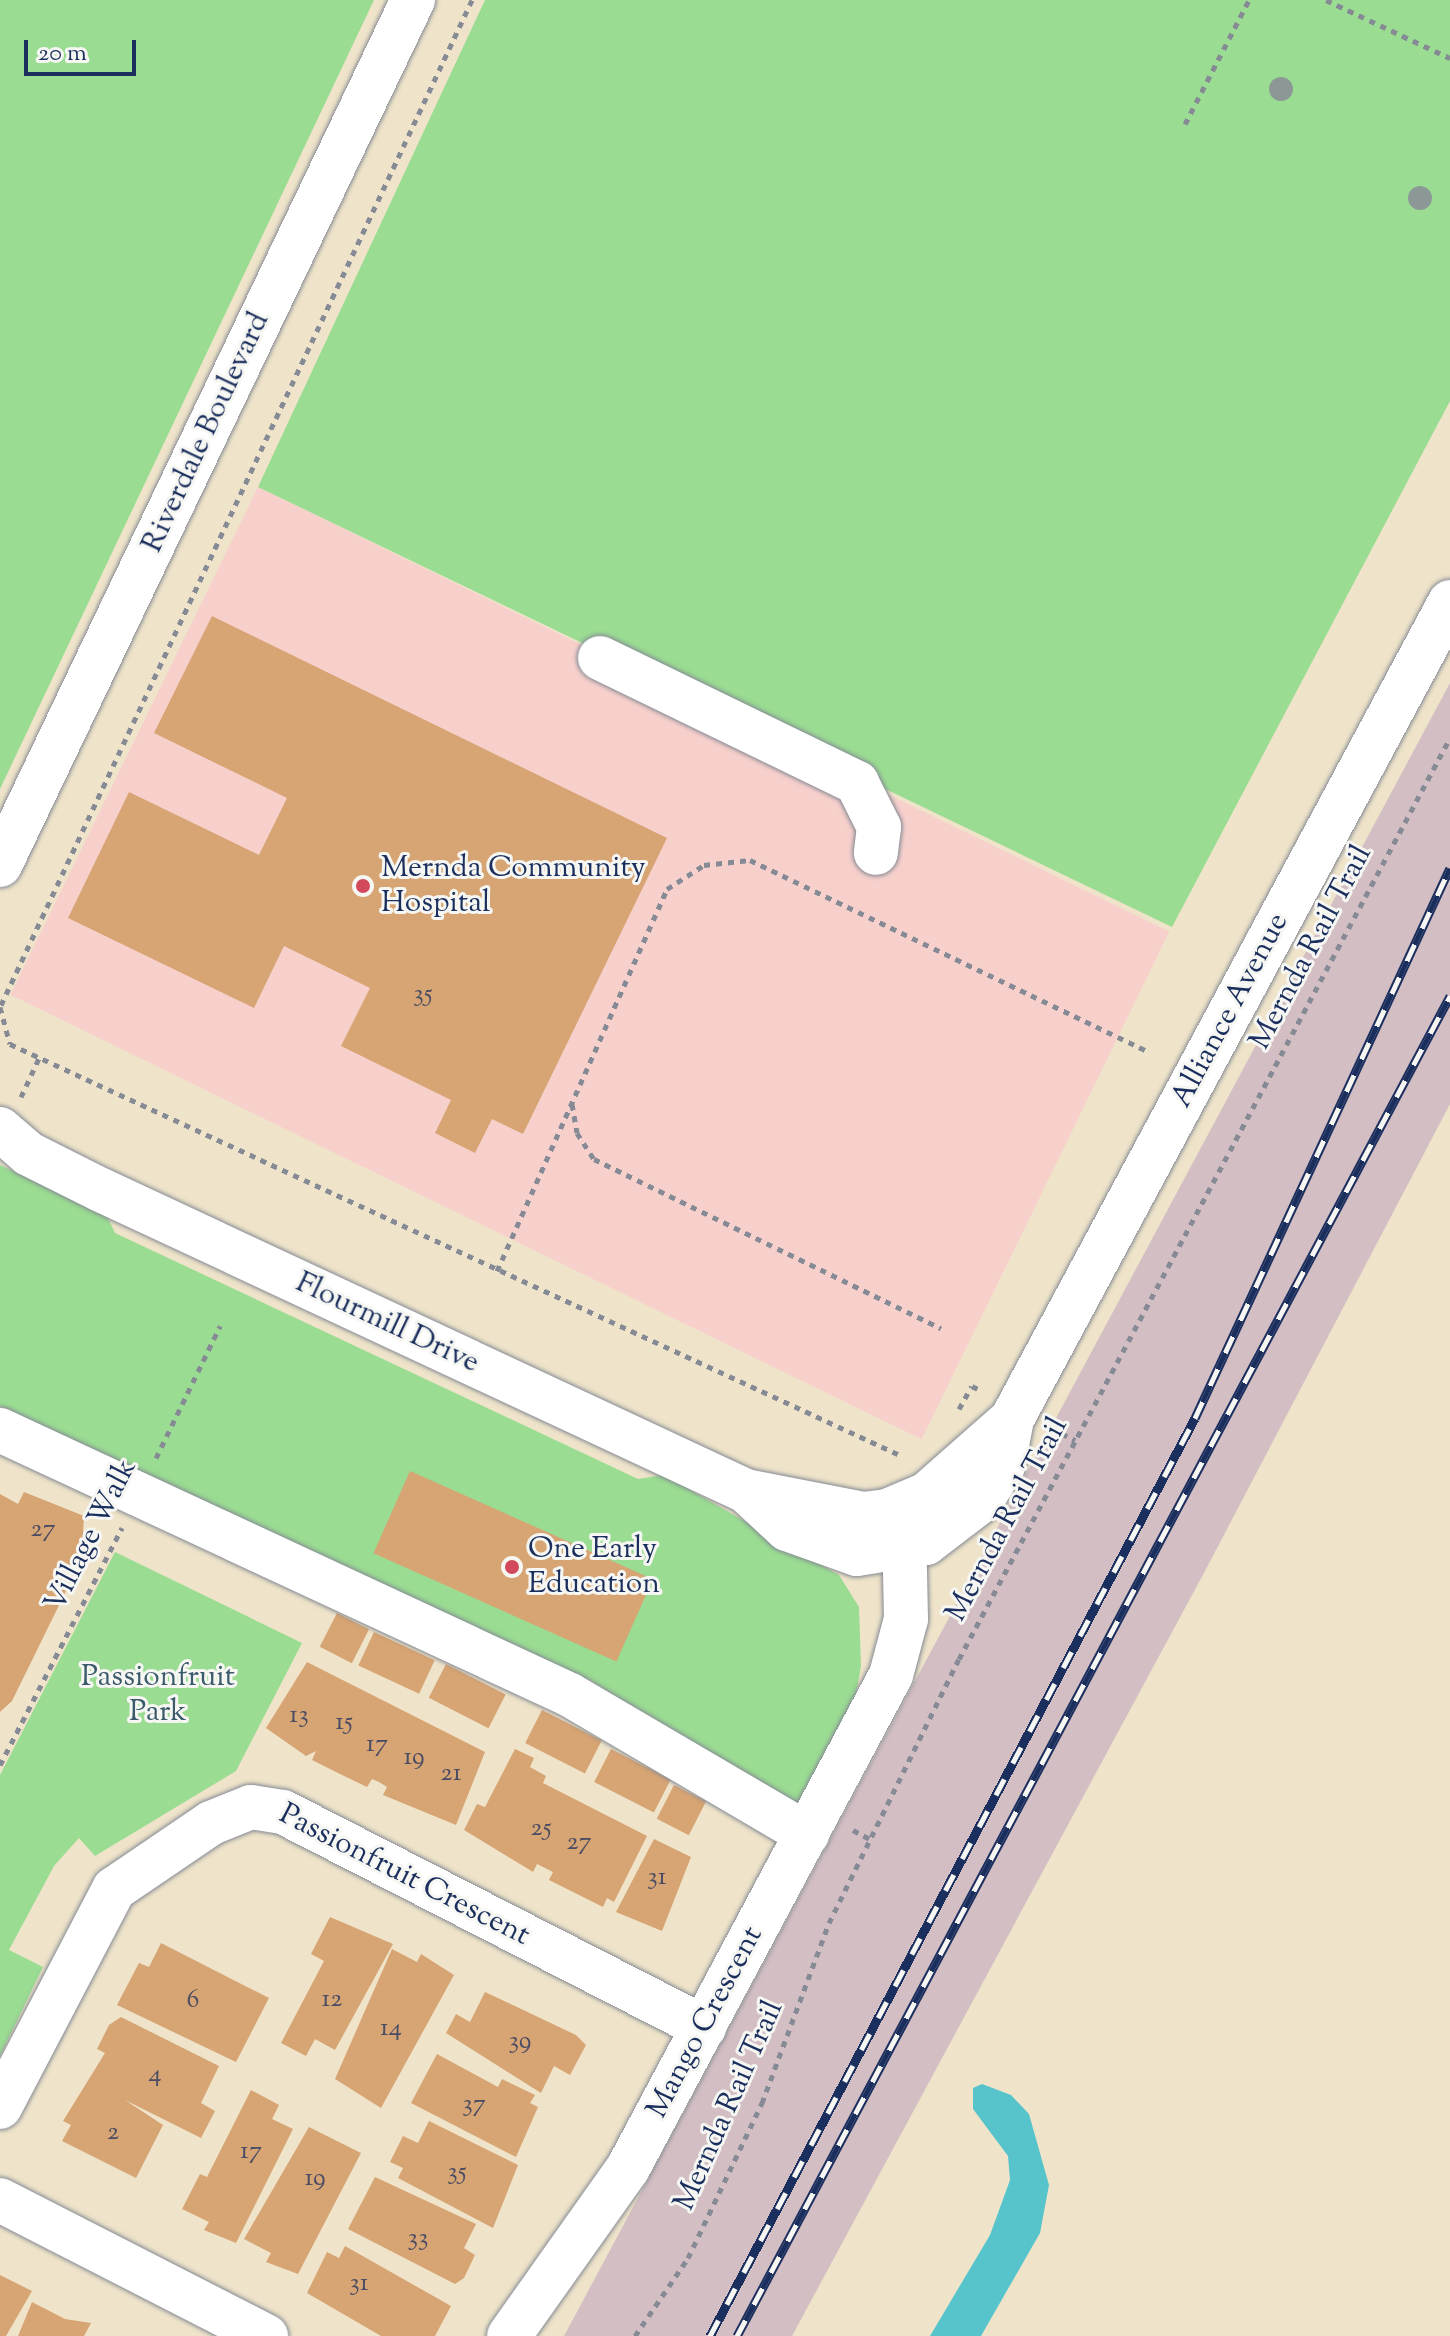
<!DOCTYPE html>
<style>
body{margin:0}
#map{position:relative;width:1450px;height:2336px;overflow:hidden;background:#efe4ca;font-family:"Sorts Mill Goudy",serif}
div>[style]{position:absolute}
.built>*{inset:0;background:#f7d0cc;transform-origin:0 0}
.industrial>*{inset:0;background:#d2bec3}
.green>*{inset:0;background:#9adc92}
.water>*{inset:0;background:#57c4cc}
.building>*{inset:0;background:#d7a473;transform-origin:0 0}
.path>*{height:5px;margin-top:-2.5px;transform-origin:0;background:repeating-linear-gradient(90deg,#858a94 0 6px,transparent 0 12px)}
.roads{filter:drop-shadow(0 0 2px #858a94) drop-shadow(0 0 2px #858a94)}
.minor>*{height:44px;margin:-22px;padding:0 22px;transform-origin:22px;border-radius:22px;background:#fff}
.rail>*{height:9px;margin-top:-4.5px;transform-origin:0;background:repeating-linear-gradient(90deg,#f6f6f2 0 18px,#1b2f5e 0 36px);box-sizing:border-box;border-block:2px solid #1b2f5e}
.trees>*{width:24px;height:24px;margin:-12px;border-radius:50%;background:#8c9896}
.dots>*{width:22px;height:22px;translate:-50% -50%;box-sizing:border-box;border:4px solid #f6f6f2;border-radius:50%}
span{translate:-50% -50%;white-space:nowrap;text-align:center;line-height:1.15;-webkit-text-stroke:6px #f6f6f2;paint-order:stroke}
.number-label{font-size:26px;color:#4a4c63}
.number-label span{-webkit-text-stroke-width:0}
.street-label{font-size:30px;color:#1b2f5e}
.poi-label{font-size:30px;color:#1b2f5e}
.left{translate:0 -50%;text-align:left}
.park-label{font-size:30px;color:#3b5a6b}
.scale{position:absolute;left:24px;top:40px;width:112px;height:36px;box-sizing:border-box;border:4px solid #1b2f5e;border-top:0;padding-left:10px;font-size:24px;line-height:28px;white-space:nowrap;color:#1b2f5e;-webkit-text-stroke:6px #f6f6f2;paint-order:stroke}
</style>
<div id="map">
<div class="built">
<div style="left:258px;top:487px;width:1014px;height:565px;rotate:26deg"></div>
</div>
<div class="industrial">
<div style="clip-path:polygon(1450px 683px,1450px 1104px,1205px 1571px,792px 2336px,564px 2336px)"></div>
</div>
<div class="green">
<div style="clip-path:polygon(0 0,374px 0,0 789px)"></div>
<div style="clip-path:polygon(485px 0,1450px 0,1450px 401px,1172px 927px,258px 487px)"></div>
<div style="clip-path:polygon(0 1165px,106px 1214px,115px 1233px,638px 1479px,664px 1475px,839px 1575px,859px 1607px,861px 1666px,854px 1705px,803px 1811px,591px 1681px,0 1406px)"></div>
<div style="clip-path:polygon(115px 1552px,302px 1643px,236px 1771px,95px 1856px,79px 1838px,54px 1866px,9px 1950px,43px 1967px,0 2056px,0 1775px)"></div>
</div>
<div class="water">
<div style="clip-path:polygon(982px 2084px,1011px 2095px,1029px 2114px,1049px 2185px,1040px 2233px,981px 2336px,930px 2336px,990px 2235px,1010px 2180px,1008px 2156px,973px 2109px,973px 2088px)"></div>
</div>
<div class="building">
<div style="clip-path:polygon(212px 616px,667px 838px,523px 1134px,492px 1119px,475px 1153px,435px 1133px,451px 1100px,341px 1046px,370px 988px,284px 946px,254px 1008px,68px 918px,129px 792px,259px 855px,287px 798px,154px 733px)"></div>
<div style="left:410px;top:1471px;width:266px;height:90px;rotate:24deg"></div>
<div style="clip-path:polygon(24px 1492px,84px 1516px,83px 1534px,92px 1538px,12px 1701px,0 1712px,0 1494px,18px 1504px)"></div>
<div style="left:337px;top:1613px;width:36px;height:38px;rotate:27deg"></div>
<div style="left:374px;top:1632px;width:67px;height:37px;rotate:25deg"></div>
<div style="clip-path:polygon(307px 1662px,485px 1752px,456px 1825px,383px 1795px,387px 1787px,379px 1782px,372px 1779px,367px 1787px,340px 1774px,312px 1760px,316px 1751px,306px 1756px,266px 1728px)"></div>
<div style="left:446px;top:1664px;width:67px;height:38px;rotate:27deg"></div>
<div style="left:542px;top:1710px;width:67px;height:37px;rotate:27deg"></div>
<div style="clip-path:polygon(515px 1749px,534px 1758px,530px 1767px,546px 1776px,543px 1783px,647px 1836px,614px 1902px,607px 1898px,603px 1907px,549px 1880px,553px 1872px,537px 1864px,533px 1872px,464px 1830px,477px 1804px,485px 1807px)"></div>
<div style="left:611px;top:1749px;width:67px;height:37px;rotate:27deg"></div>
<div style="left:674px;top:1785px;width:36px;height:38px;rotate:27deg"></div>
<div style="clip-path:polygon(654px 1839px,691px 1857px,662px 1931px,616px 1912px)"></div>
<div style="clip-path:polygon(330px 1917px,393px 1944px,335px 2050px,315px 2039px,306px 2056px,281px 2043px,324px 1961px,311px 1954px)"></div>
<div style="clip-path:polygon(161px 1943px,269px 1998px,236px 2062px,117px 2005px,139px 1963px,149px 1967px)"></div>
<div style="clip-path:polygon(392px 1949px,417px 1962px,421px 1954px,454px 1975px,381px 2108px,335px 2079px)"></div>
<div style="clip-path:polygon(485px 1992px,576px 2035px,586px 2045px,570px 2075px,554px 2066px,541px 2093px,446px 2033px,456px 2014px,470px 2022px)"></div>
<div style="clip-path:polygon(121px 2017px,219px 2066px,201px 2103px,215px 2111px,201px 2138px,125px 2100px,163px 2125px,136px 2178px,62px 2141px,71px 2125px,63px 2121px,105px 2053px,97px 2049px,109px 2025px)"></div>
<div style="clip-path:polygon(437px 2054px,498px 2087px,502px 2079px,535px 2095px,530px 2103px,538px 2107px,516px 2157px,411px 2103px)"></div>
<div style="clip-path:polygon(251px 2090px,279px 2105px,272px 2119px,293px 2129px,236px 2243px,204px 2230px,209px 2222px,182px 2209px,200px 2174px,207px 2177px)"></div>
<div style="clip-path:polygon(429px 2121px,518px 2165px,493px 2228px,398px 2178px,403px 2168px,390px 2162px,403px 2136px,418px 2143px)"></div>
<div style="clip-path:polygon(309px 2127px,361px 2153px,298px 2274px,266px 2262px,271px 2253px,244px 2239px)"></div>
<div style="clip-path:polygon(375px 2177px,476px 2224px,464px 2248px,475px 2255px,464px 2278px,455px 2284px,348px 2229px)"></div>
<div style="clip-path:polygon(345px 2246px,451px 2306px,435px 2336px,381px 2336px,307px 2293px,327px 2252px,339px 2258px)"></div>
<div style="clip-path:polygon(0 2275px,32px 2291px,6px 2336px,0 2336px)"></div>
<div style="clip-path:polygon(32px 2302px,65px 2319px,91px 2323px,84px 2336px,18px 2336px)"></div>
</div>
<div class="path">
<div style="left:472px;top:0;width:1112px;rotate:115.11deg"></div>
<div style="left:0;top:1007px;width:38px;rotate:75deg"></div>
<div style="left:10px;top:1044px;width:983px;rotate:24.79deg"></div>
<div style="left:1326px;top:0;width:137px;rotate:25.1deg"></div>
<div style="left:1185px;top:124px;width:140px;rotate:-62.7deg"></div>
<div style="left:21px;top:1097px;width:43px;rotate:-65.2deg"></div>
<div style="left:572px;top:1104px;width:29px;rotate:80deg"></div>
<div style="left:577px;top:1133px;width:31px;rotate:57deg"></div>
<div style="left:594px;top:1159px;width:386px;rotate:26deg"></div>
<div style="left:497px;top:1271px;width:418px;rotate:-66deg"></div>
<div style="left:667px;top:889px;width:44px;rotate:-33deg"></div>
<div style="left:704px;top:865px;width:46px;rotate:-6.2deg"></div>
<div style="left:750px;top:860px;width:443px;rotate:25.7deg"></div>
<div style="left:959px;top:1409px;width:26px;rotate:-61deg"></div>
<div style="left:972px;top:1386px;width:11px;rotate:27deg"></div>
<div style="left:1051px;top:1428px;width:27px;rotate:27deg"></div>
<div style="left:156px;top:1458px;width:147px;rotate:-64.1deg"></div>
<div style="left:0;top:1765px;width:267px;rotate:-62.8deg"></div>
<div style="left:853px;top:1830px;width:19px;rotate:28deg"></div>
<div style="left:635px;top:2336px;width:94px;rotate:-55.8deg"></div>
<div style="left:688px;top:2258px;width:172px;rotate:-64.5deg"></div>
<div style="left:762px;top:2103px;width:192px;rotate:-69.6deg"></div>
<div style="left:829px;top:1923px;width:294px;rotate:-63.8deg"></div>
<div style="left:959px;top:1659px;width:1044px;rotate:-61.94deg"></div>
</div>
<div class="roads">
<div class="minor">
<div style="left:600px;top:658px;width:286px;rotate:25.9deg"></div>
<div style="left:857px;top:783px;width:49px;rotate:63.4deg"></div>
<div style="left:879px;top:827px;width:26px;rotate:97deg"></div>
<div style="left:0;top:865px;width:959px;rotate:-64.48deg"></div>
<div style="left:0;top:1129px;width:38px;rotate:41deg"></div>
<div style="left:29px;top:1154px;width:80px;rotate:26.6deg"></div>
<div style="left:101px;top:1190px;width:712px;rotate:25.02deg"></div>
<div style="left:746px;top:1491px;width:119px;rotate:11.1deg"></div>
<div style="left:863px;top:1514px;width:24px;rotate:-7deg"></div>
<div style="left:887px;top:1511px;width:43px;rotate:-23deg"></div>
<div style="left:927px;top:1494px;width:113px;rotate:-41.4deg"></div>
<div style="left:0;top:1430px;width:629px;rotate:24.93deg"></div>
<div style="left:570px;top:1695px;width:275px;rotate:30.4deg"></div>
<div style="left:746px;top:1491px;width:56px;rotate:42.8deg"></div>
<div style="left:787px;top:1529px;width:74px;rotate:19.7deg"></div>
<div style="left:857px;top:1554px;width:70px;rotate:-9.1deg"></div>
<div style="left:926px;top:1543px;width:69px;rotate:-37.4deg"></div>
<div style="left:981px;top:1501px;width:41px;rotate:-57.8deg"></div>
<div style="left:1003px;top:1466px;width:48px;rotate:-79.2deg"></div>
<div style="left:1012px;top:1419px;width:927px;rotate:-61.8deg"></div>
<div style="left:0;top:2107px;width:246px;rotate:-62.4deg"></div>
<div style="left:114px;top:1889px;width:117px;rotate:-34.2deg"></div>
<div style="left:211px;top:1823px;width:43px;rotate:-21.8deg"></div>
<div style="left:251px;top:1807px;width:32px;rotate:9deg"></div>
<div style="left:283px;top:1812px;width:473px;rotate:27.1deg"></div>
<div style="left:0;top:2200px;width:299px;rotate:27.1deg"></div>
<div style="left:509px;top:2336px;width:206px;rotate:-54.7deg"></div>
<div style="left:628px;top:2168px;width:559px;rotate:-61.92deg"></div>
<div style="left:891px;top:1675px;width:58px;rotate:-75deg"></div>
<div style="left:906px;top:1619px;width:98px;rotate:-91.2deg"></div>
</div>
</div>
<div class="rail">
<div style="left:710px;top:2336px;width:1038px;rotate:-62.15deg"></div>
<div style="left:1195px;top:1418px;width:606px;rotate:-65.13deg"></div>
<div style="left:737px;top:2336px;width:1518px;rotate:-61.98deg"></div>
</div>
<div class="trees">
<div style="left:1281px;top:89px"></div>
<div style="left:1420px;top:198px"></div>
</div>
<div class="dots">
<div style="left:363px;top:886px;background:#d1495b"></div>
<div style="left:512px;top:1567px;background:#d1495b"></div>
</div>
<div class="number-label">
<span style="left:423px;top:995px">35</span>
<span style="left:43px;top:1530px">27</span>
<span style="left:299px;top:1716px">13</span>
<span style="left:344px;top:1723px">15</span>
<span style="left:377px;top:1745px">17</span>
<span style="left:414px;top:1758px">19</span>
<span style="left:451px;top:1774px">21</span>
<span style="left:541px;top:1829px">25</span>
<span style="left:579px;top:1843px">27</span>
<span style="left:657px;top:1878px">31</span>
<span style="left:332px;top:2000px">12</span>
<span style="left:193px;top:2001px">6</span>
<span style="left:391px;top:2029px">14</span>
<span style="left:520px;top:2042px">39</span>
<span style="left:155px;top:2075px">4</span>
<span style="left:474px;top:2105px">37</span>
<span style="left:113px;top:2133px">2</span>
<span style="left:251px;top:2152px">17</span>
<span style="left:457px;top:2173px">35</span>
<span style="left:315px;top:2179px">19</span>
<span style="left:418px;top:2239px">33</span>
<span style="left:359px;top:2284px">31</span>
</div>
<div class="street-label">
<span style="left:207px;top:433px;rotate:-65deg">Riverdale Boulevard</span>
<span style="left:1312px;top:948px;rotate:-62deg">Mernda Rail Trail</span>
<span style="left:1231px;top:1011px;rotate:-62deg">Alliance Avenue</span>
<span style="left:387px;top:1324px;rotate:25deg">Flourmill Drive</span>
<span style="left:1008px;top:1520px;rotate:-62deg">Mernda Rail Trail</span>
<span style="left:92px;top:1536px;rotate:-63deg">Village Walk</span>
<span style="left:404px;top:1876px;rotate:27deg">Passionfruit Crescent</span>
<span style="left:706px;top:2023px;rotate:-62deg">Mango Crescent</span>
<span style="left:730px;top:2106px;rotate:-66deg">Mernda Rail Trail</span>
</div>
<div class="poi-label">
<span class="left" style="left:381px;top:886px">Mernda Community<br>Hospital</span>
<span class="left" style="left:528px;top:1567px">One Early<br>Education</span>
</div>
<div class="park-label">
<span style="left:158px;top:1695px">Passionfruit<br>Park</span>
</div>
<div class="scale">20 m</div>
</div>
